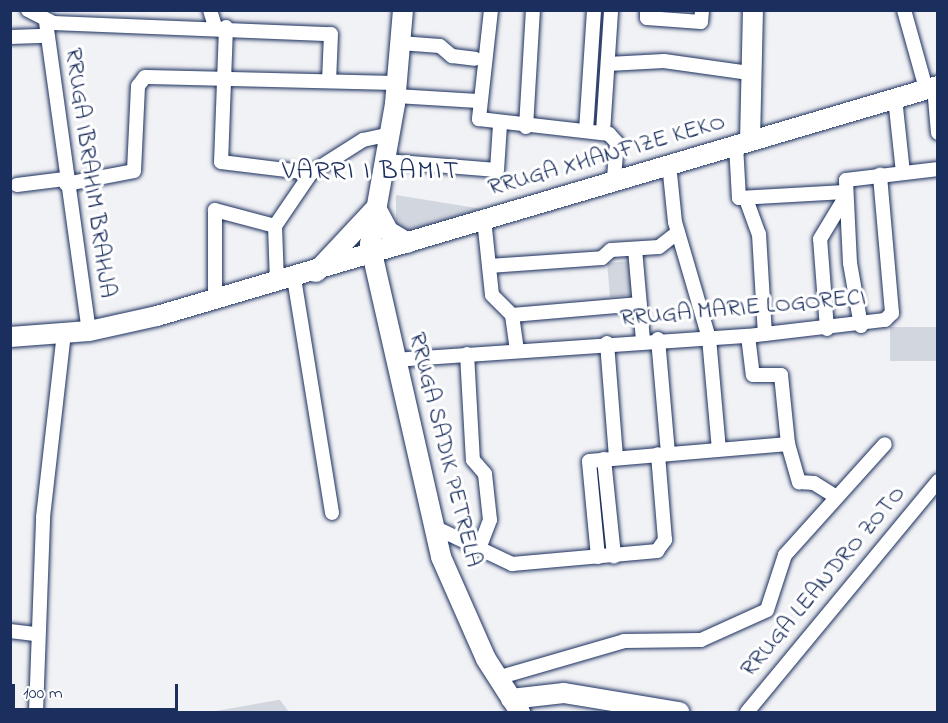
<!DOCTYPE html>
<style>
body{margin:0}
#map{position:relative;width:948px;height:723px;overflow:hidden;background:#f1f2f5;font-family:"Indie Flower",sans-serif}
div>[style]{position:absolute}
.green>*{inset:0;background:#d2d6df;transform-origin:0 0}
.roads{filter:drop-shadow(0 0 2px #1b2f5e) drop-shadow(0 0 2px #1b2f5e)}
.street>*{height:14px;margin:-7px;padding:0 7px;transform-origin:7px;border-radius:7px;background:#fff}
.secondary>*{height:20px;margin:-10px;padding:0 10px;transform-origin:10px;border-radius:10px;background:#fff}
span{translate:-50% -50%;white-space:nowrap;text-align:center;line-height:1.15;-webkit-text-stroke:6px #fff;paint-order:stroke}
.street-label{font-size:24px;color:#1b2f5e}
.quarter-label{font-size:27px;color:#1b2f5e;letter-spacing:1.5px}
.frame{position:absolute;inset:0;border:12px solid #1b2f5e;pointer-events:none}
.scale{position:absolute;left:12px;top:684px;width:166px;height:27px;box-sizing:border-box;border:3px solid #1b2f5e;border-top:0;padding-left:8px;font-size:18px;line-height:21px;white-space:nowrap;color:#1b2f5e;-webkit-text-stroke:4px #fff;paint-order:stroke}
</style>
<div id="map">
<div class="green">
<div style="clip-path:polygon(396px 195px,482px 209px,407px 235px,396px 229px)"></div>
<div style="left:630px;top:261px;width:34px;height:23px;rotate:85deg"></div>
<div style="left:937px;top:327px;width:34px;height:47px;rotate:90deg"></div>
<div style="clip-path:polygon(280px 700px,289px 712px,210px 712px,278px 700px)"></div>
</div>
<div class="roads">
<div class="street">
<div style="left:28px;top:10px;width:28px;rotate:27deg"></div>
<div style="left:53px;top:23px;width:278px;rotate:2.3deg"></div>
<div style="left:331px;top:34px;width:47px;rotate:92.4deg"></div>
<div style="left:210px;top:10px;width:17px;rotate:73deg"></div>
<div style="left:491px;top:10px;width:110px;rotate:96.3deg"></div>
<div style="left:479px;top:119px;width:131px;rotate:6.6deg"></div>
<div style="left:609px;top:134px;width:12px;rotate:48deg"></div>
<div style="left:617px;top:143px;width:35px;rotate:95deg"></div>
<div style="left:647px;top:10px;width:8px;rotate:90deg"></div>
<div style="left:647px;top:18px;width:54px;rotate:4.2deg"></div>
<div style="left:701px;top:22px;width:12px;rotate:-85deg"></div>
<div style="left:904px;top:10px;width:82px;rotate:74.4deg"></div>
<div style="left:46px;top:22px;width:312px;rotate:82.1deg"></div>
<div style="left:226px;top:27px;width:135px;rotate:92.1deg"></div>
<div style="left:221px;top:162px;width:91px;rotate:7deg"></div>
<div style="left:10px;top:37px;width:37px;rotate:-2deg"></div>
<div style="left:400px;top:43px;width:40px;rotate:4.3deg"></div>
<div style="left:440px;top:46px;width:16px;rotate:40deg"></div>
<div style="left:452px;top:56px;width:23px;rotate:7deg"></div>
<div style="left:608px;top:64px;width:56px;rotate:-3.1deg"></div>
<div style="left:664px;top:61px;width:86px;rotate:8deg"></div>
<div style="left:934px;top:87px;width:46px;rotate:85deg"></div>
<div style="left:396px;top:96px;width:82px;rotate:3.5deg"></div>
<div style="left:895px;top:98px;width:75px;rotate:83.9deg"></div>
<div style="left:526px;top:127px;width:117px;rotate:-86.6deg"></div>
<div style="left:586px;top:131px;width:121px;rotate:-86.2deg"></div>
<div style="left:603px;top:132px;width:122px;rotate:-86.2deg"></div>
<div style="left:736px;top:145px;width:53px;rotate:86.8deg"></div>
<div style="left:739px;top:198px;width:106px;rotate:-3.2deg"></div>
<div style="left:386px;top:161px;width:111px;rotate:4.6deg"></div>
<div style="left:497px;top:170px;width:45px;rotate:-86.2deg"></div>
<div style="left:669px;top:164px;width:58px;rotate:84.1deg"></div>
<div style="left:675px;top:222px;width:121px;rotate:73.7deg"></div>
<div style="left:709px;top:338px;width:111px;rotate:84.9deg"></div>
<div style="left:66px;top:184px;width:69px;rotate:-10.8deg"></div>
<div style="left:134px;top:171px;width:85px;rotate:-87.3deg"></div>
<div style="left:138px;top:86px;width:11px;rotate:-52deg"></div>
<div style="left:145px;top:77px;width:253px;rotate:1.4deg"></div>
<div style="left:17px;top:185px;width:48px;rotate:-7.1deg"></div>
<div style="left:746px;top:199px;width:37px;rotate:70deg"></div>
<div style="left:759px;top:234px;width:100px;rotate:86.6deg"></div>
<div style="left:484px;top:219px;width:76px;rotate:84deg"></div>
<div style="left:492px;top:295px;width:28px;rotate:45deg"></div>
<div style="left:512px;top:315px;width:35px;rotate:82deg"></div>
<div style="left:635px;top:249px;width:91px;rotate:85deg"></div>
<div style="left:489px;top:266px;width:113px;rotate:-4deg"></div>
<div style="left:602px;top:258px;width:12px;rotate:-42deg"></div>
<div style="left:611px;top:250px;width:48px;rotate:-3.6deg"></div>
<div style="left:659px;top:247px;width:24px;rotate:-38deg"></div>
<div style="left:294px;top:278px;width:238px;rotate:80.8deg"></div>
<div style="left:277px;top:283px;width:57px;rotate:-92deg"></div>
<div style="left:275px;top:226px;width:64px;rotate:-55.8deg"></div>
<div style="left:311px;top:173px;width:62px;rotate:-32.4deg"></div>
<div style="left:363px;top:140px;width:29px;rotate:-12deg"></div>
<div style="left:215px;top:300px;width:90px;rotate:-90deg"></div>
<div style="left:215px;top:210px;width:62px;rotate:14.9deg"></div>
<div style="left:512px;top:315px;width:128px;rotate:-4.9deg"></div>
<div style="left:861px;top:326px;width:64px;rotate:-99.9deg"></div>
<div style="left:850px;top:263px;width:83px;rotate:-92.8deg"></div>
<div style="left:846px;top:180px;width:93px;rotate:-6.8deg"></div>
<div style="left:827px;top:329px;width:90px;rotate:-94.4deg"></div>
<div style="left:820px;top:239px;width:50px;rotate:-58.8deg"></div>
<div style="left:748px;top:336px;width:39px;rotate:83deg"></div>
<div style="left:753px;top:375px;width:28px"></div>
<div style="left:781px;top:375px;width:69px;rotate:84.2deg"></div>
<div style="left:788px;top:444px;width:40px;rotate:74deg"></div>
<div style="left:799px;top:482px;width:15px;rotate:4deg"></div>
<div style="left:814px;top:483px;width:26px;rotate:32deg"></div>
<div style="left:658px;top:339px;width:115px;rotate:85deg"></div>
<div style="left:607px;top:343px;width:115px;rotate:85.5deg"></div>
<div style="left:467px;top:354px;width:106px;rotate:86.8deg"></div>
<div style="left:473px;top:460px;width:18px;rotate:49deg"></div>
<div style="left:485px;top:474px;width:46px;rotate:83.8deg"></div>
<div style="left:490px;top:520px;width:31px;rotate:111deg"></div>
<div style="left:394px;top:360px;width:355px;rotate:-3.9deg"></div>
<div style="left:748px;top:336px;width:138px;rotate:-6.7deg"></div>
<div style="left:885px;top:320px;width:10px;rotate:-45deg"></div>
<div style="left:892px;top:313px;width:139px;rotate:-95deg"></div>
<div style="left:604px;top:459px;width:98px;rotate:84.1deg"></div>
<div style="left:432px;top:526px;width:89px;rotate:25.4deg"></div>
<div style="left:512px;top:564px;width:146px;rotate:-5.1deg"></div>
<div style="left:657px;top:551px;width:14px;rotate:-54deg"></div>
<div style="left:665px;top:540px;width:86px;rotate:-94.7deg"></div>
<div style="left:598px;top:557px;width:96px;rotate:-95.4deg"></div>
<div style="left:589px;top:461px;width:200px;rotate:-4.9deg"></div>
<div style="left:10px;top:631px;width:25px;rotate:7deg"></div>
<div style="left:497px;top:678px;width:132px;rotate:-16.2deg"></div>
<div style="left:624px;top:641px;width:77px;rotate:-0.7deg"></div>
<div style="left:701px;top:640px;width:72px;rotate:-24.4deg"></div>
<div style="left:767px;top:610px;width:58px;rotate:-71.9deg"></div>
<div style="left:785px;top:555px;width:149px;rotate:-48deg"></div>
<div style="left:36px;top:712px;width:195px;rotate:-87.9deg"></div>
<div style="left:43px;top:517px;width:184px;rotate:-83.5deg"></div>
<div style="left:747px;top:712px;width:300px;rotate:-50.4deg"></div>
</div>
<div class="secondary">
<div style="left:403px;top:10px;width:94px;rotate:94.9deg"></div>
<div style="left:395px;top:104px;width:142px;rotate:100.1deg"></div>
<div style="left:370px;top:244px;width:321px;rotate:77.2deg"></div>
<div style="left:441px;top:557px;width:111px;rotate:66.2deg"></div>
<div style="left:486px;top:659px;width:63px;rotate:57.3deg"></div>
<div style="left:750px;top:141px;width:131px;rotate:-88.7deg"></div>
<div style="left:376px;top:208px;width:26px;rotate:62deg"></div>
<div style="left:388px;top:231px;width:23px;rotate:31deg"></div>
<div style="left:316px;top:272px;width:85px;rotate:-46.9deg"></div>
<div style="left:10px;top:337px;width:79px;rotate:-4.3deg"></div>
<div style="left:89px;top:331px;width:70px;rotate:-12.4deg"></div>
<div style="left:157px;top:316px;width:814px;rotate:-16.41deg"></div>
<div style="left:511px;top:699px;width:53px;rotate:-6.5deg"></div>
<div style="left:564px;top:693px;width:117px;rotate:9.4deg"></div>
</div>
</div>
<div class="street-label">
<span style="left:607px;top:156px;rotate:-16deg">RRUGA XHANFIZE KEKO</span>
<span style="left:89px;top:173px;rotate:82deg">RRUGA IBRAHIM BRAHJA</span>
<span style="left:743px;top:309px;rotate:-5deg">RRUGA MARIE LOGORECI</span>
<span style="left:444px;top:450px;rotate:76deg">RRUGA SADIK PETRELA</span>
<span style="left:824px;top:582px;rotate:-50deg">RRUGA LEANDRO ZOTO</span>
</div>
<div class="quarter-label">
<span style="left:371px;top:172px">VARRI I BAMIT</span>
</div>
<div class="frame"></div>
<div class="scale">100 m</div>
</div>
